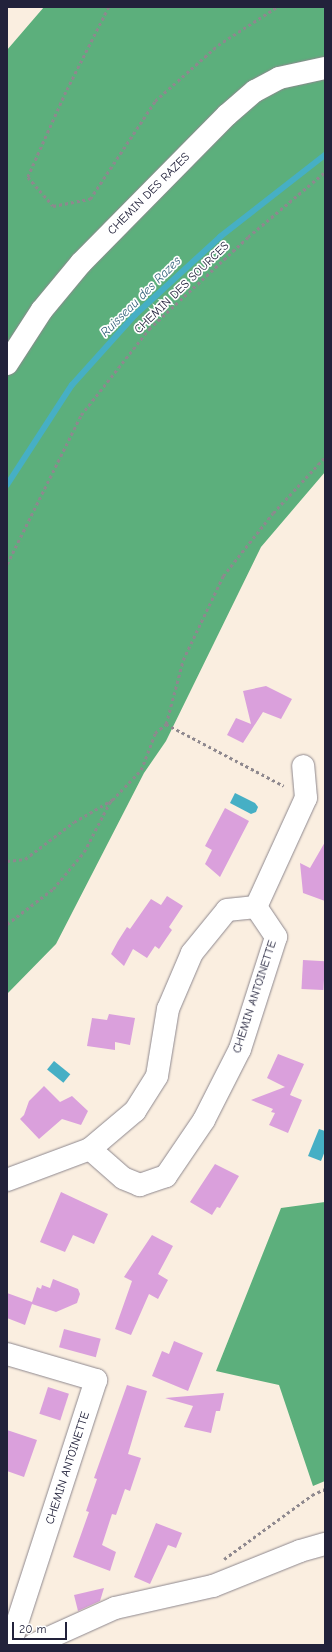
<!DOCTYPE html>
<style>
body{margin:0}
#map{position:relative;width:332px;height:1652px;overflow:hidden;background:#faeee0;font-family:"Comic Neue",sans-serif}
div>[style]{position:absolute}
.forest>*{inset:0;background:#5caf7c}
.water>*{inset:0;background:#46afc5;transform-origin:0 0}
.stream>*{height:5.5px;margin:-2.75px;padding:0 2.75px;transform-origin:2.75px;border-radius:2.75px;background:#46afc5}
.building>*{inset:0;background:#daa0dc;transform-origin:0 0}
.path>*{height:2.5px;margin-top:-1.25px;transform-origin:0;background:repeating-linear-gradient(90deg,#8e888e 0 3px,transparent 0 6px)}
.roads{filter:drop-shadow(0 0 1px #8e888e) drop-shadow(0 0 1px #8e888e)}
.minor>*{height:22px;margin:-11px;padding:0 11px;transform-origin:11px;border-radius:11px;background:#fff}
span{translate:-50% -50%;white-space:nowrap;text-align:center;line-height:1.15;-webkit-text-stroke:3.5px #fff;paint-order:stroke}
.street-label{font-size:12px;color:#22223b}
.water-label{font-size:13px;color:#326179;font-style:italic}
.frame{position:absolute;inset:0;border:8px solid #22223b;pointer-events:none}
.scale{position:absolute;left:12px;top:1622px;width:55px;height:18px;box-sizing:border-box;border:2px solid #22223b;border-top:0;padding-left:5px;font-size:12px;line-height:14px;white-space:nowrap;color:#22223b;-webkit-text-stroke:3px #fff;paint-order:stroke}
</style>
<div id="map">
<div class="forest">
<div style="clip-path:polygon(44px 7px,325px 7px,325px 472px,261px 547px,166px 741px,144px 773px,56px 944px,7px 994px,7px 50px)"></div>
<div style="clip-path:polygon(325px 1202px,325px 1481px,313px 1486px,279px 1385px,216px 1371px,281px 1208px)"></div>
</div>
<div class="water">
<div style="clip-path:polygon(235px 793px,255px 803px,258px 807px,256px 812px,251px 814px,230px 803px)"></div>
<div style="left:54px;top:1061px;width:21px;height:11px;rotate:39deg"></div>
<div style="clip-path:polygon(319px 1129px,325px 1131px,325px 1151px,321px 1161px,308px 1156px)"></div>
</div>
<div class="stream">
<div style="left:7px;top:485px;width:119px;rotate:-57deg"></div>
<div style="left:72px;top:385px;width:94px;rotate:-48deg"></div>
<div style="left:135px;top:315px;width:115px;rotate:-42.5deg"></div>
<div style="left:220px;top:237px;width:133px;rotate:-38deg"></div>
</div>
<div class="building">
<div style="clip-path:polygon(266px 686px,292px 699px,281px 719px,263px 712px,243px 743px,227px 735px,236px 718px,251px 724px,243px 691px)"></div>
<div style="clip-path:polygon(225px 808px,249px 821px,220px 877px,205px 864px,212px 850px,205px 846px)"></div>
<div style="clip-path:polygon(325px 842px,325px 901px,303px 893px,300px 863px,310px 868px)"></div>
<div style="clip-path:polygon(167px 896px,183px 906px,169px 927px,172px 930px,159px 949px,155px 946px,147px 958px,133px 949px,124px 966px,111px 954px,118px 941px,127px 927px,130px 929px,151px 899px,161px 905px)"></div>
<div style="left:303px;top:960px;width:22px;height:29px;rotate:3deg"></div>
<div style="clip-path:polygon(109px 1014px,135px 1018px,130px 1045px,115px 1042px,115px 1050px,87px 1046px,92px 1018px,107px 1020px)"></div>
<div style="clip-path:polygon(278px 1054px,304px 1064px,290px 1095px,302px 1100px,288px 1133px,269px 1125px,275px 1113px,271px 1112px,273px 1109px,251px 1100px,285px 1087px,267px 1078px)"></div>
<div style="clip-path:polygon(44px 1086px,60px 1102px,72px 1096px,88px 1111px,81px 1125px,62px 1119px,39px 1139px,20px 1119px,24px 1115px,29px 1101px)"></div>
<div style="clip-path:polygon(215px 1164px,239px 1176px,220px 1208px,217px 1207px,212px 1215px,190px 1202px)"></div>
<div style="clip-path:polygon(61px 1192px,108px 1214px,94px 1244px,73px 1235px,65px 1252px,40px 1242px)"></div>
<div style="clip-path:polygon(152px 1235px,173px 1246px,158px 1274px,168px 1280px,158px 1299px,149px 1294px,131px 1335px,115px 1329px,132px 1281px,124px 1277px)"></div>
<div style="clip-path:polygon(53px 1279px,78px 1289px,80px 1294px,77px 1303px,56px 1312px,32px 1304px,25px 1325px,7px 1318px,7px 1293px,32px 1302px,37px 1287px,41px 1289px,42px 1285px,50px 1288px)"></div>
<div style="left:64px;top:1329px;width:38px;height:19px;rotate:15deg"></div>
<div style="clip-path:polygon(174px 1341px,203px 1353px,188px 1391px,152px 1376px,162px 1351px,169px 1354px)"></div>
<div style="clip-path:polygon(127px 1385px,147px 1391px,128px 1454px,141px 1458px,130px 1491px,125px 1489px,116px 1515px,112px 1514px,102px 1545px,116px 1552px,110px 1571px,73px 1557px,89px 1512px,86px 1511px,97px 1479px,94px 1478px)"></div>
<div style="left:48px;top:1387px;width:22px;height:28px;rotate:18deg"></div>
<div style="clip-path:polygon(224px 1393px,220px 1411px,216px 1411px,211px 1433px,184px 1427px,193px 1406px,165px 1398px)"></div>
<div style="clip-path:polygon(7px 1430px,37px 1440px,24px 1477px,7px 1471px)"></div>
<div style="clip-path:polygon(156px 1523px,182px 1533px,176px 1548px,168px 1545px,150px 1584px,134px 1577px)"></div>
<div style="clip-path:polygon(104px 1588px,100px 1601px,78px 1611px,74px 1595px)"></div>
</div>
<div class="path">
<div style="left:109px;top:7px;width:95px;rotate:116.8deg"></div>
<div style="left:66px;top:92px;width:93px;rotate:114.1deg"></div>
<div style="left:28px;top:177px;width:38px;rotate:49deg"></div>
<div style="left:53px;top:206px;width:38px;rotate:-11deg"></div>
<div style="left:90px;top:199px;width:118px;rotate:-56.4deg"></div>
<div style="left:155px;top:101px;width:84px;rotate:-41.6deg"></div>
<div style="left:218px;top:45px;width:70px;rotate:-32.8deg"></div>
<div style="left:7px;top:564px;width:166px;rotate:-63.6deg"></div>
<div style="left:81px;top:415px;width:110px;rotate:-51.7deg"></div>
<div style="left:149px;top:329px;width:135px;rotate:-42.9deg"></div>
<div style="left:248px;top:237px;width:101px;rotate:-40.2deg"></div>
<div style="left:166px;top:724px;width:66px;rotate:-75.1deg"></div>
<div style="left:183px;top:660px;width:93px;rotate:-64.5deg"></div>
<div style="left:223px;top:576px;width:80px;rotate:-51.6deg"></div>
<div style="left:273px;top:513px;width:76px;rotate:-47.1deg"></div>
<div style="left:7px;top:861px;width:18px;rotate:-6deg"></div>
<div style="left:25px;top:859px;width:61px;rotate:-37.1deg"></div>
<div style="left:74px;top:822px;width:44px;rotate:-30.1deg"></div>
<div style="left:112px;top:800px;width:42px;rotate:-46deg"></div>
<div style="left:141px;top:770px;width:40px;rotate:-69deg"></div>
<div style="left:155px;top:733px;width:14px;rotate:-39deg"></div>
<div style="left:166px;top:724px;width:133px;rotate:27.7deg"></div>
<div style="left:7px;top:924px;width:58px;rotate:-37.3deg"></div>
<div style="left:53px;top:889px;width:48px;rotate:-50deg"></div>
<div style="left:84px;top:852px;width:59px;rotate:-62.6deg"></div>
<div style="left:224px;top:1559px;width:109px;rotate:-36deg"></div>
<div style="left:312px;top:1495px;width:14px;rotate:-25deg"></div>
</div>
<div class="roads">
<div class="minor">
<div style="left:7px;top:364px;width:64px;rotate:-57.1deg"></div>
<div style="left:42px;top:310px;width:61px;rotate:-50.3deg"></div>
<div style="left:81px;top:263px;width:208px;rotate:-45.4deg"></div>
<div style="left:227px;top:115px;width:37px;rotate:-41deg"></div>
<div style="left:255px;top:91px;width:27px;rotate:-28deg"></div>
<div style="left:279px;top:78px;width:47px;rotate:-12.3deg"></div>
<div style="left:256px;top:907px;width:36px;rotate:56deg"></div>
<div style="left:276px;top:937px;width:118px;rotate:107.8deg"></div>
<div style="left:240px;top:1049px;width:80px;rotate:116.9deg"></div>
<div style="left:204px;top:1120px;width:68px;rotate:124.2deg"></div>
<div style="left:166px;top:1176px;width:28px;rotate:161deg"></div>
<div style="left:140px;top:1185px;width:18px;rotate:-158deg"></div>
<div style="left:123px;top:1178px;width:44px;rotate:-138.7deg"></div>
<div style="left:90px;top:1149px;width:59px;rotate:-40.2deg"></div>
<div style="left:135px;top:1111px;width:41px;rotate:-57.8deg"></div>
<div style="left:157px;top:1076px;width:68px;rotate:-80.7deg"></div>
<div style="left:168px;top:1009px;width:61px;rotate:-66.8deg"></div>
<div style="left:192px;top:953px;width:55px;rotate:-50.9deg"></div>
<div style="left:227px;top:910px;width:29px;rotate:-6deg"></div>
<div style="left:256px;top:907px;width:120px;rotate:-65.4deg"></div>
<div style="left:306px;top:798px;width:32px;rotate:-95deg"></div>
<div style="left:7px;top:1180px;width:89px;rotate:-20.5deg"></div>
<div style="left:7px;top:1354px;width:93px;rotate:16.3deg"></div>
<div style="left:96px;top:1380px;width:265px;rotate:108deg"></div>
<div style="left:14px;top:1632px;width:13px;rotate:99deg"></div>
<div style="left:33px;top:1645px;width:90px;rotate:-24.3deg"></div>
<div style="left:115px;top:1608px;width:100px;rotate:-12.7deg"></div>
<div style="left:213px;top:1586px;width:94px;rotate:-21.9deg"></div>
<div style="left:300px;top:1551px;width:26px;rotate:-16deg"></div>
</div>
</div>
<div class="street-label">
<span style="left:149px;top:194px;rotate:-45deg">CHEMIN DES RAZES</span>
<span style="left:182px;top:288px;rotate:-44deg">CHEMIN DES SOURCES</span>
<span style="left:255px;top:997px;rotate:-72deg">CHEMIN ANTOINETTE</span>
<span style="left:68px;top:1468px;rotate:-72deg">CHEMIN ANTOINETTE</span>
</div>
<div class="water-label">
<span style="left:141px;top:297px;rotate:-45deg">Ruisseau des Razes</span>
</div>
<div class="frame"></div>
<div class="scale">20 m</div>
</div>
